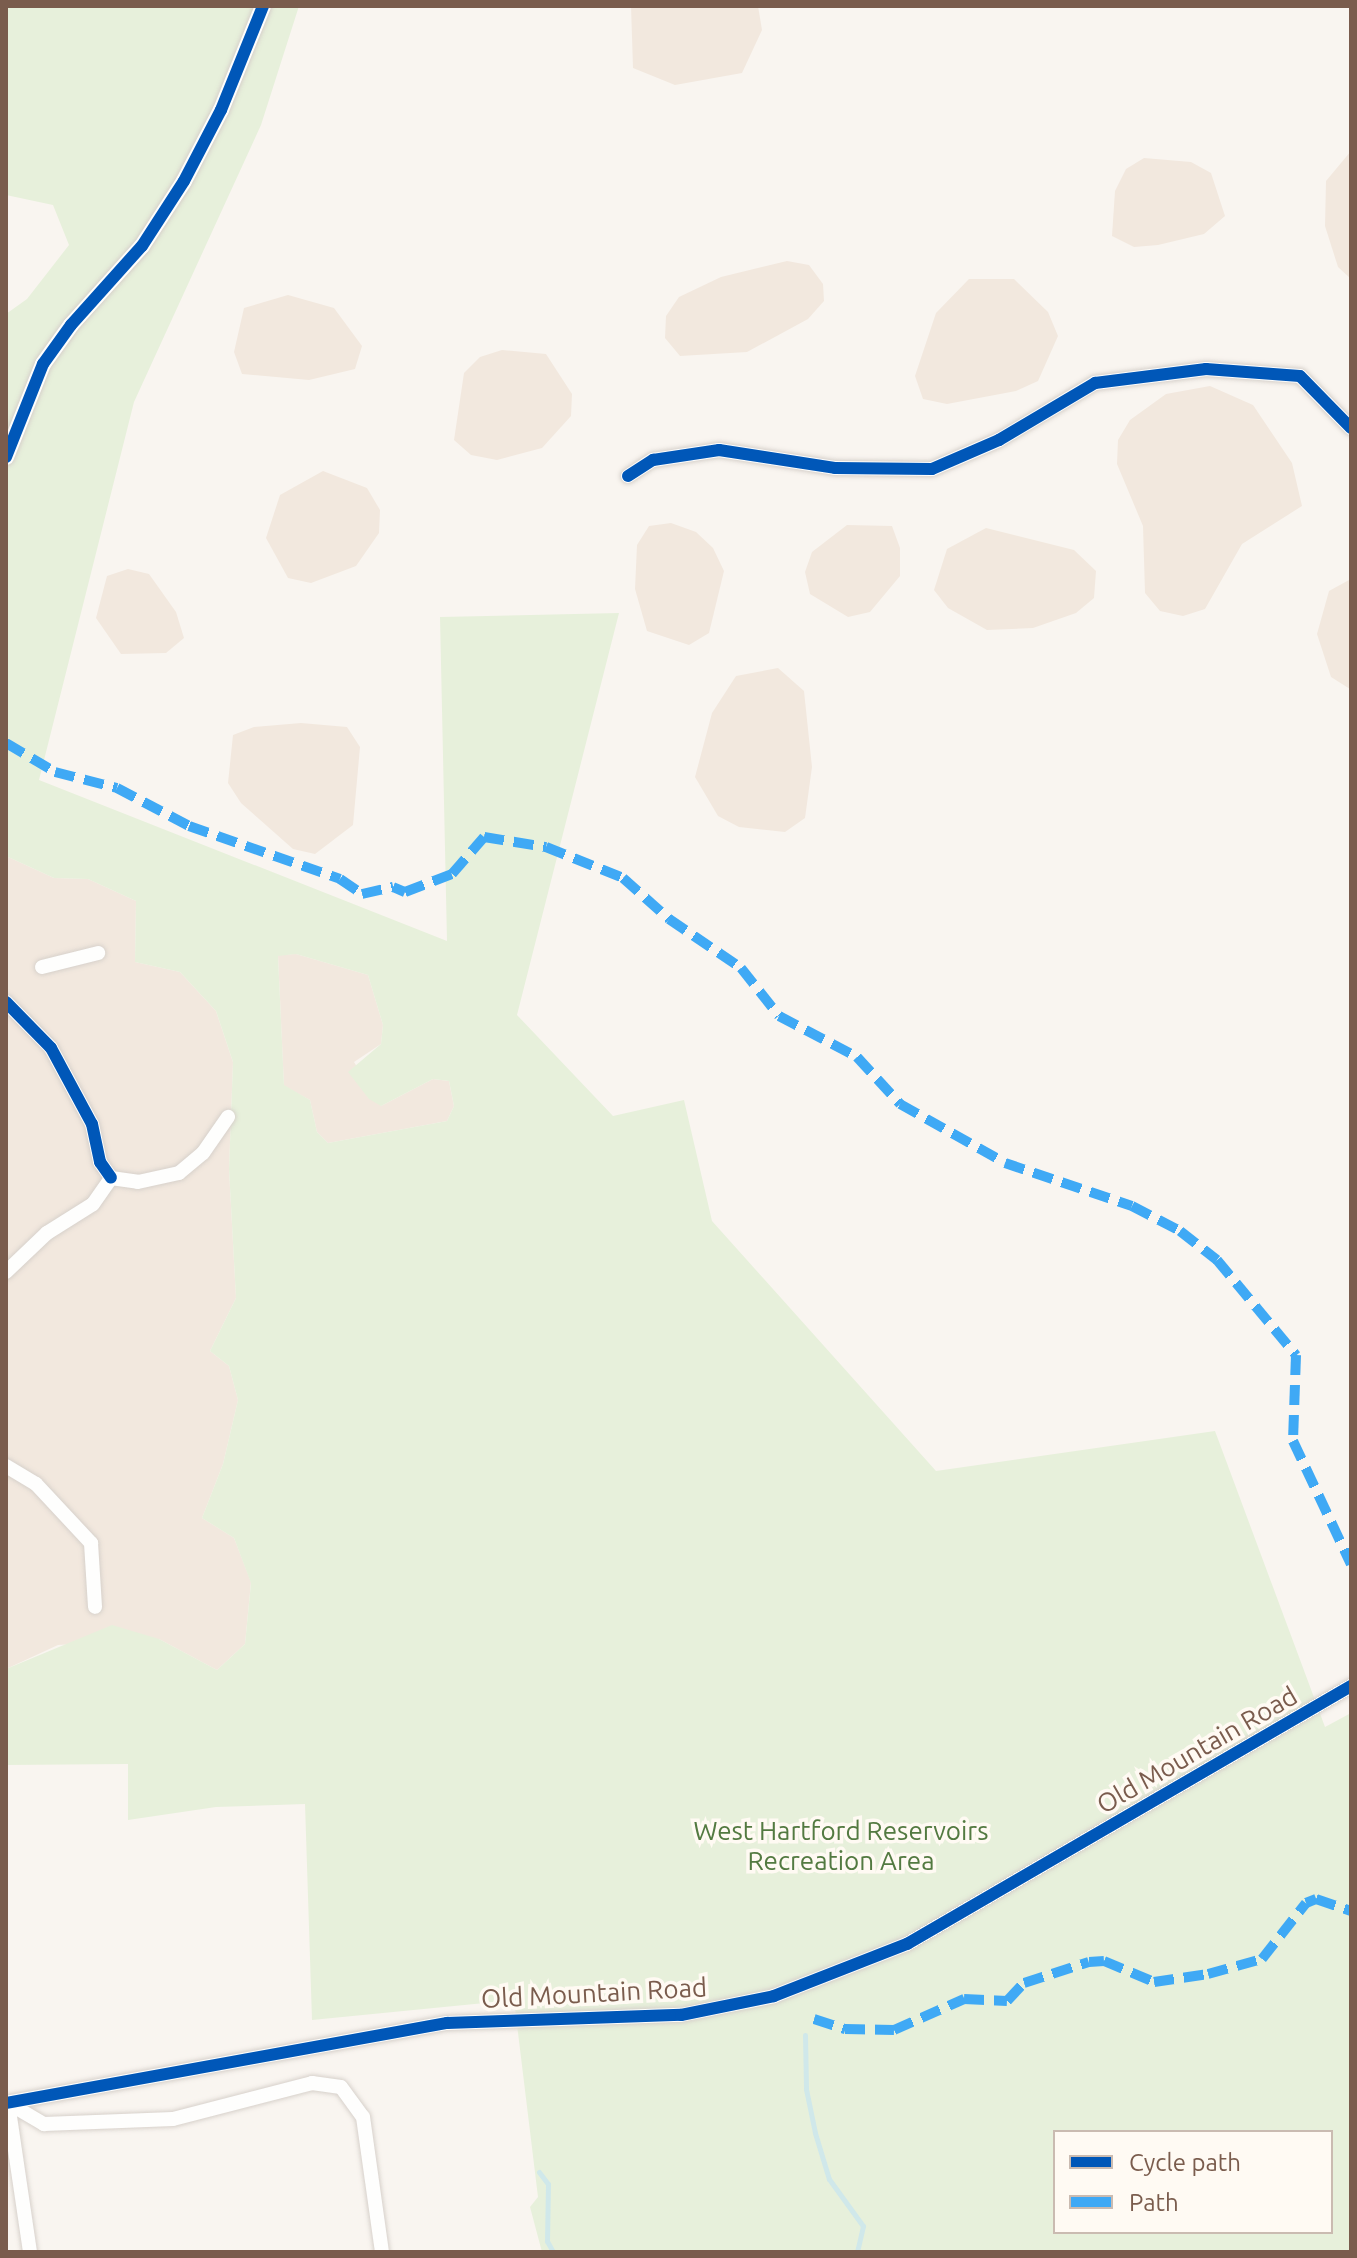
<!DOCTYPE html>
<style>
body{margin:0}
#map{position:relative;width:1357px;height:2258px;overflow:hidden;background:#f9f5f0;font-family:Ubuntu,sans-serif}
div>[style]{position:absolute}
.residential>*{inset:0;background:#f2e8de}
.green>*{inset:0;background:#e7f0db}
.stream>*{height:5px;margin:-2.5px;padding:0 2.5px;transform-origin:2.5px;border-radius:2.5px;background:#d0e8ea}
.roads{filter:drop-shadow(0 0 2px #d7d1cb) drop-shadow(0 0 2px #d7d1cb)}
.minor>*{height:14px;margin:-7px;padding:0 7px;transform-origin:7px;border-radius:7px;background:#fefefd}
.tertiary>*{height:16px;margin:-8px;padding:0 8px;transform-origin:8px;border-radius:8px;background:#fefefd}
.quiet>*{height:10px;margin-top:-5px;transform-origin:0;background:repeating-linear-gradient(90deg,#3fa9f5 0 20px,transparent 0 30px)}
.cycleway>*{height:12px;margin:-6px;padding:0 6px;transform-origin:6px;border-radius:6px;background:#0057b8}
span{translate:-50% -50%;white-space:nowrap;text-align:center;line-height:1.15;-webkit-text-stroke:7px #fffaf3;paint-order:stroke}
.street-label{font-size:26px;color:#7a5c4d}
.park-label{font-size:26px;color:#537a41}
.frame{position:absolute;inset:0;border:8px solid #7a5c4d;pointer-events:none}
.legend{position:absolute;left:1053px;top:2130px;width:280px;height:104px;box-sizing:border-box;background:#fffaf3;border:2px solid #cabbb1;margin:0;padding:10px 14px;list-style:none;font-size:24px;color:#7a5c4d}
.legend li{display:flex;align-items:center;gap:16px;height:40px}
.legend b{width:40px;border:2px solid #cabbb1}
</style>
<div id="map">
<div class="residential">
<div style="clip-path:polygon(631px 6px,758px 6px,762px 30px,742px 73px,675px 85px,633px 68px)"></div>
<div style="clip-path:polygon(1351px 151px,1351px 279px,1338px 267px,1325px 226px,1326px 181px)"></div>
<div style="clip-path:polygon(1144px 158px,1191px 162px,1211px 173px,1225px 216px,1204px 234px,1158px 245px,1134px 247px,1112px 236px,1115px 191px,1126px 169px)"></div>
<div style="clip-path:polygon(787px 261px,809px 265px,823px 284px,824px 301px,808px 319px,747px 352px,680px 356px,665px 338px,666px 316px,679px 297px,721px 277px)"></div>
<div style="clip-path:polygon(969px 279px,1014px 279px,1048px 312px,1058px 336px,1038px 381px,1016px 391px,947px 404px,923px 399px,915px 376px,936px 313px)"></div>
<div style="clip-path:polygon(288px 295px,334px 308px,362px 346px,355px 369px,309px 380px,242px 374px,234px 352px,244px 308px)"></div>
<div style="clip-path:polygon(502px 350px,546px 354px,572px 394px,571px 416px,542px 448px,497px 460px,471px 455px,454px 440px,464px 373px,480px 357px)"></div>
<div style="clip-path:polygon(1210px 386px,1253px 405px,1292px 463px,1302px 506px,1242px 544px,1205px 609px,1183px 616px,1160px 611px,1145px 593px,1143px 526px,1117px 464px,1118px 440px,1130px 420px,1166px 394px)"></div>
<div style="clip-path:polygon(323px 471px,367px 488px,380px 510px,379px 533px,356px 566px,311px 583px,288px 578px,266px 538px,280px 495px)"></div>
<div style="clip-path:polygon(671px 523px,696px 532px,713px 548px,724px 571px,709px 633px,689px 645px,647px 631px,635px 589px,637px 545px,649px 526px)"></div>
<div style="clip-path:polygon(847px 525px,892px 526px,900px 548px,900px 576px,870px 612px,848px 617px,810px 594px,805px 572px,812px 552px)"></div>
<div style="clip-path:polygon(986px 528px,1074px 550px,1096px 571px,1094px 598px,1076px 613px,1033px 628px,987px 630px,948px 608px,934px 590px,947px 549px)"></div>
<div style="clip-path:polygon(128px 569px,149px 574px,176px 612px,184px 638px,166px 653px,121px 654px,96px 618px,107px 576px)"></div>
<div style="clip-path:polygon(1349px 580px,1351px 582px,1350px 689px,1331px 677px,1317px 634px,1329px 591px)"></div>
<div style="clip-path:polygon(778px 668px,804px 691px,812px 767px,805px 818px,785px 832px,739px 827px,718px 816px,695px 777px,712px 713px,736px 676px)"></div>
<div style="clip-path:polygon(301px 723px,347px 727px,360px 747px,353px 825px,315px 854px,293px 849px,241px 803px,228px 783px,233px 735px,254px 727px)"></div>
<div style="clip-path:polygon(6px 856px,54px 878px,88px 879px,136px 901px,135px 962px,180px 972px,216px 1011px,233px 1062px,229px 1169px,236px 1298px,210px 1351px,229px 1366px,238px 1400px,223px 1464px,202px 1518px,234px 1538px,251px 1582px,245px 1644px,217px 1670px,159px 1639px,58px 1645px,6px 1669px)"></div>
<div style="clip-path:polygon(296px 954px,368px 975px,383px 1025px,381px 1044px,354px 1062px,381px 1106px,433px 1079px,449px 1081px,454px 1106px,447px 1121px,328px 1143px,317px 1132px,310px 1100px,284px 1086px,278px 955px)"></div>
</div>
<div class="green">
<div style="clip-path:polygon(evenodd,6px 6px,299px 6px,261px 125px,134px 402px,39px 780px,447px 941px,440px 617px,619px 613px,517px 1015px,613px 1116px,684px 1100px,712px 1221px,936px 1471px,1215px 1431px,1325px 1727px,1351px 1713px,1351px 2252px,542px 2252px,530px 2207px,538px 2197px,514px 2000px,312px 2020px,305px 1804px,216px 1807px,128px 1820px,128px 1764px,6px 1765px,6px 1669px,112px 1625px,159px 1639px,217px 1670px,245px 1644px,251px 1583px,234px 1538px,202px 1518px,223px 1464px,238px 1400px,229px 1366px,210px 1351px,236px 1298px,229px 1169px,233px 1062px,216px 1011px,180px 972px,135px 962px,136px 901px,88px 879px,54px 878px,6px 856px,6px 314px,27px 299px,69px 245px,53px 205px,6px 195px,6px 6px,296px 954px,368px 975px,383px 1025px,381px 1044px,348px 1072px,369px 1099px,381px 1106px,433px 1079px,449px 1081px,454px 1106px,447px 1121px,328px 1143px,317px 1132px,310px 1100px,284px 1085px,278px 956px,296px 954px,6px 6px,1055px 2132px,1331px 2132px,1331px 2232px,1055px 2232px,1055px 2132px)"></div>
</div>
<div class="stream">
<div style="left:805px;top:2035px;width:54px;rotate:88.9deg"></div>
<div style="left:806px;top:2089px;width:45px;rotate:78.4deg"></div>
<div style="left:815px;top:2133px;width:48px;rotate:73.1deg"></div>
<div style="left:829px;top:2179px;width:58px;rotate:54.1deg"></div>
<div style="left:863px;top:2226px;width:27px;rotate:103deg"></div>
<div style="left:539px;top:2172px;width:15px;rotate:53deg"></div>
<div style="left:548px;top:2184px;width:57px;rotate:91deg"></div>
<div style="left:547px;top:2241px;width:13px;rotate:61deg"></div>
</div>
<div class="roads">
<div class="minor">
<div style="left:628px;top:476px;width:30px;rotate:-33deg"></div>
<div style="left:653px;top:460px;width:67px;rotate:-8.6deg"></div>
<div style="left:719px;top:450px;width:117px;rotate:8.8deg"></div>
<div style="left:835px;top:468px;width:97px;rotate:0.6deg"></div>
<div style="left:932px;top:469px;width:73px;rotate:-23.4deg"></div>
<div style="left:999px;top:440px;width:112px;rotate:-30.7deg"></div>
<div style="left:1095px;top:383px;width:112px;rotate:-7.2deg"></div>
<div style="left:1206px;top:369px;width:94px;rotate:4.3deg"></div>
<div style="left:1300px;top:376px;width:73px;rotate:45.6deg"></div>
<div style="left:42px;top:967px;width:58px;rotate:-14deg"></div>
<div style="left:6px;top:1002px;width:64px;rotate:45.6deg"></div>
<div style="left:51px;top:1048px;width:86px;rotate:61.7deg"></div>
<div style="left:92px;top:1124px;width:39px;rotate:78deg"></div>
<div style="left:100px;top:1162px;width:19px;rotate:55deg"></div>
<div style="left:111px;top:1178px;width:27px;rotate:8deg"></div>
<div style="left:138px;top:1182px;width:42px;rotate:-12.4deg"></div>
<div style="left:179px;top:1173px;width:31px;rotate:-40deg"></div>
<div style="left:203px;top:1153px;width:44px;rotate:-55.2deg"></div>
<div style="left:6px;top:1272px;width:57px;rotate:-43.6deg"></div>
<div style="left:47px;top:1233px;width:54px;rotate:-32.2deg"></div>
<div style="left:93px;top:1204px;width:32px;rotate:-55deg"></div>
<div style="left:6px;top:1466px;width:35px;rotate:31deg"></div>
<div style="left:36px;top:1484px;width:81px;rotate:47deg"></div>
<div style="left:91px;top:1543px;width:64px;rotate:86.4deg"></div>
<div style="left:6px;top:2103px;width:448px;rotate:-10.3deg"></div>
<div style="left:447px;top:2023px;width:234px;rotate:-2deg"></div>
<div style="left:681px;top:2015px;width:95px;rotate:-11.5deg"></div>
<div style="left:774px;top:1996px;width:143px;rotate:-21.4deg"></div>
<div style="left:907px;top:1944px;width:514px;rotate:-30.16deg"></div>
<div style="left:8px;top:2103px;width:42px;rotate:30.3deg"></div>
<div style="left:44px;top:2124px;width:129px;rotate:-2.2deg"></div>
<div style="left:173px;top:2119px;width:144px;rotate:-14.5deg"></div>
<div style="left:312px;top:2083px;width:29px;rotate:8deg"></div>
<div style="left:341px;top:2087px;width:37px;rotate:54deg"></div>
<div style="left:363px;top:2117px;width:136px;rotate:82deg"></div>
<div style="left:8px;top:2103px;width:151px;rotate:81.6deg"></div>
</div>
<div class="tertiary">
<div style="left:6px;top:457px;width:100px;rotate:-68.3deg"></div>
<div style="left:43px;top:364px;width:48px;rotate:-54.3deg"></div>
<div style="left:71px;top:325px;width:106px;rotate:-48.1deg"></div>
<div style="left:142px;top:246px;width:77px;rotate:-57.1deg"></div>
<div style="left:184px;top:181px;width:80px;rotate:-62.5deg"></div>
<div style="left:221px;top:110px;width:112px;rotate:-68deg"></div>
</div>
</div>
<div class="quiet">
<div style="left:6px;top:743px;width:57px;rotate:30.6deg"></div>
<div style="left:55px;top:772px;width:64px;rotate:14.5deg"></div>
<div style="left:117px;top:788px;width:81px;rotate:27.8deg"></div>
<div style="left:189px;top:826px;width:160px;rotate:19.3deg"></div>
<div style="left:340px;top:879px;width:27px;rotate:34deg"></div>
<div style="left:362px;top:894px;width:32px;rotate:-13deg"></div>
<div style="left:393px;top:887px;width:13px;rotate:23deg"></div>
<div style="left:405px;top:892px;width:50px;rotate:-21deg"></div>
<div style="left:452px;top:874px;width:49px;rotate:-49.1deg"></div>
<div style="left:484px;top:837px;width:63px;rotate:9.2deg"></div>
<div style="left:546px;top:847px;width:83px;rotate:21.9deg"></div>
<div style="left:623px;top:878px;width:62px;rotate:41.7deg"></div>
<div style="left:669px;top:919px;width:87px;rotate:34.2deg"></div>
<div style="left:741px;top:968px;width:61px;rotate:51.6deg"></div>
<div style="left:779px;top:1016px;width:88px;rotate:27.7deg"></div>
<div style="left:857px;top:1057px;width:64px;rotate:47.5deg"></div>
<div style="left:900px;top:1104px;width:120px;rotate:29.3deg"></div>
<div style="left:1005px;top:1163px;width:134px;rotate:18.7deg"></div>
<div style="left:1132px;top:1206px;width:54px;rotate:27.5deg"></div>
<div style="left:1180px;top:1231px;width:47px;rotate:38.1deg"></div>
<div style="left:1217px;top:1260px;width:124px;rotate:50.3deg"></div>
<div style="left:1296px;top:1355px;width:86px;rotate:92deg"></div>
<div style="left:1293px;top:1441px;width:136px;rotate:64.8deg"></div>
<div style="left:814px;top:2019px;width:33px;rotate:18deg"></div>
<div style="left:845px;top:2029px;width:49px;rotate:1.2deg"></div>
<div style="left:894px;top:2030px;width:77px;rotate:-23.9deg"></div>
<div style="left:964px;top:1999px;width:43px;rotate:2.7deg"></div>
<div style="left:1007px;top:2001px;width:25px;rotate:-47deg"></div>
<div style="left:1024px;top:1983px;width:68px;rotate:-17.9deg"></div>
<div style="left:1089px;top:1962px;width:15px;rotate:-4deg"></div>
<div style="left:1104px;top:1961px;width:54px;rotate:22.8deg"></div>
<div style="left:1154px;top:1982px;width:55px;rotate:-8.4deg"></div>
<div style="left:1208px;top:1974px;width:56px;rotate:-15.5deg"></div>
<div style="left:1262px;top:1959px;width:71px;rotate:-51.8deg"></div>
<div style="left:1306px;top:1903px;width:11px;rotate:-22deg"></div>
<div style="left:1316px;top:1899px;width:37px;rotate:19deg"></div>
</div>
<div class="cycleway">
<div style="left:6px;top:457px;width:100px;rotate:-68.3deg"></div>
<div style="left:43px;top:364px;width:48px;rotate:-54.3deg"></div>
<div style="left:71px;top:325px;width:106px;rotate:-48.1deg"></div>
<div style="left:142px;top:246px;width:77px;rotate:-57.1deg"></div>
<div style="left:184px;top:181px;width:80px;rotate:-62.5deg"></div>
<div style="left:221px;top:110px;width:112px;rotate:-68deg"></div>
<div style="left:628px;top:476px;width:30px;rotate:-33deg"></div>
<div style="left:653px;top:460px;width:67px;rotate:-8.6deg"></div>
<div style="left:719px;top:450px;width:117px;rotate:8.8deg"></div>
<div style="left:835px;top:468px;width:97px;rotate:0.6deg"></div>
<div style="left:932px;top:469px;width:73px;rotate:-23.4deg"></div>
<div style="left:999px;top:440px;width:112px;rotate:-30.7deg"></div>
<div style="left:1095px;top:383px;width:112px;rotate:-7.2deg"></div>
<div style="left:1206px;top:369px;width:94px;rotate:4.3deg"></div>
<div style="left:1300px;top:376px;width:73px;rotate:45.6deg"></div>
<div style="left:6px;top:1002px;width:64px;rotate:45.6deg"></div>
<div style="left:51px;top:1048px;width:86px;rotate:61.7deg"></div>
<div style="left:92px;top:1124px;width:39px;rotate:78deg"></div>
<div style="left:100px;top:1162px;width:19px;rotate:55deg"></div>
<div style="left:6px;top:2103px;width:448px;rotate:-10.3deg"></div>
<div style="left:447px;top:2023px;width:234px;rotate:-2deg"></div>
<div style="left:681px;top:2015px;width:95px;rotate:-11.5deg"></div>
<div style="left:774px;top:1996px;width:143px;rotate:-21.4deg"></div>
<div style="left:907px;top:1944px;width:514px;rotate:-30.16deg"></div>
</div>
<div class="street-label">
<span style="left:1197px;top:1750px;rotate:-30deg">Old Mountain Road</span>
<span style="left:594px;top:1993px;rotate:-3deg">Old Mountain Road</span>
</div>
<div class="park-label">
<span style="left:841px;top:1846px">West Hartford Reservoirs<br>Recreation Area</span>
</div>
<div class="frame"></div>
<ul class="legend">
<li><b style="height:10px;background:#0057b8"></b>Cycle path</li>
<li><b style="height:10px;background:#3fa9f5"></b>Path</li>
</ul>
</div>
